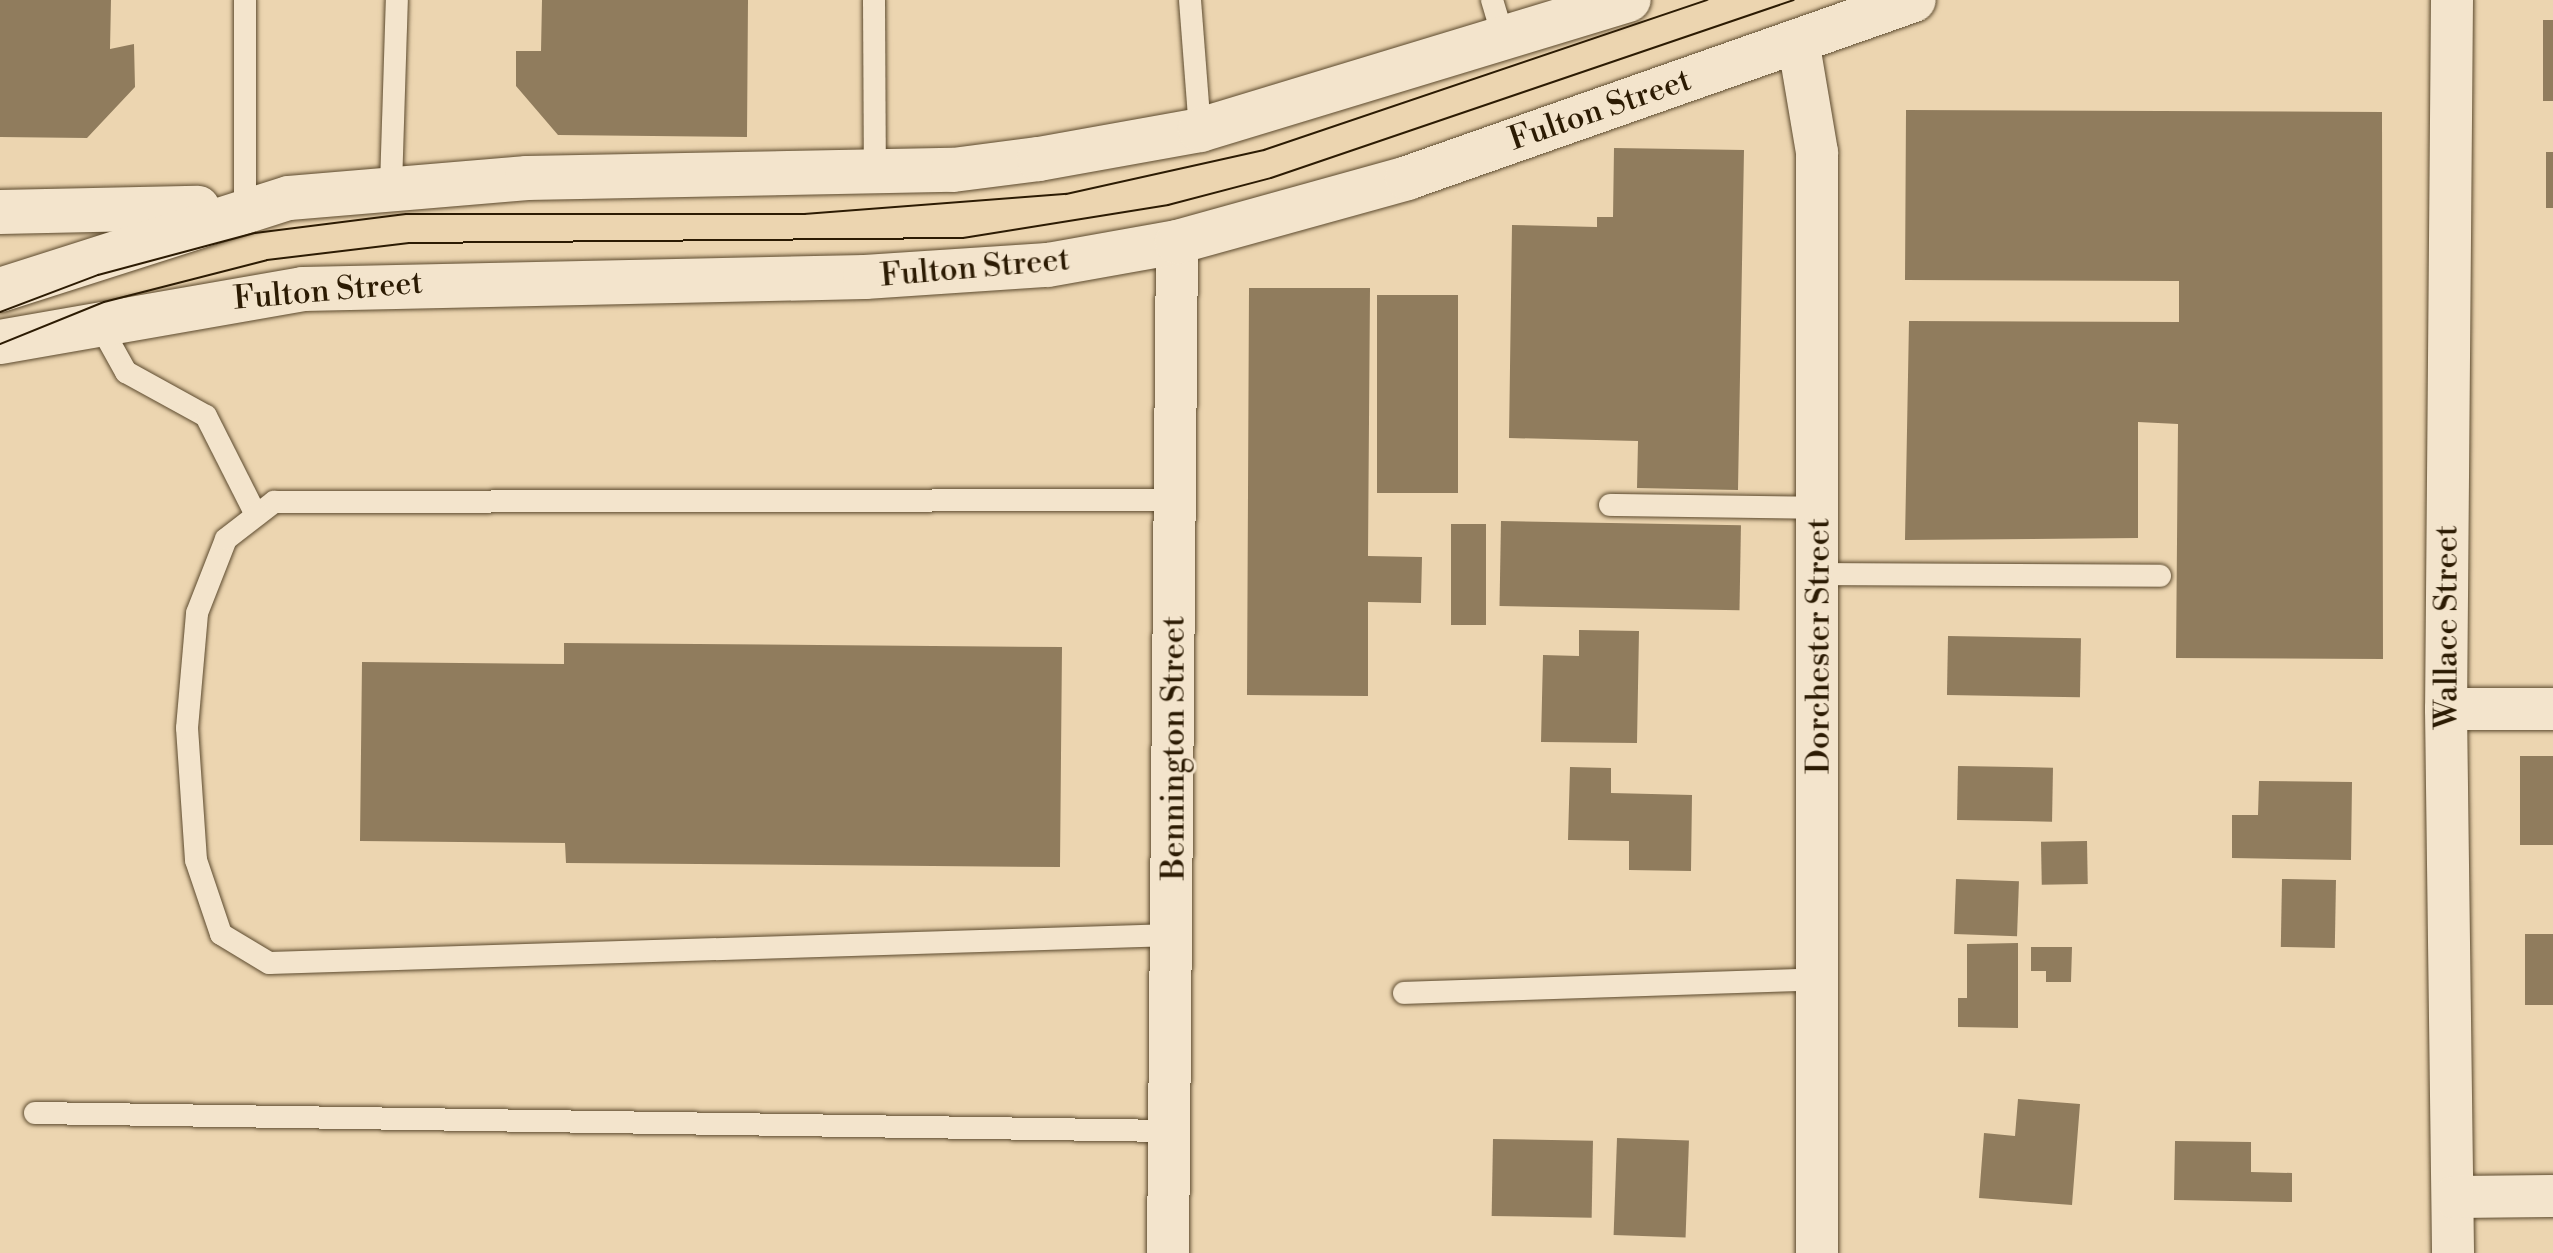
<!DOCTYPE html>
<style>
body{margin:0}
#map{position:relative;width:2553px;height:1253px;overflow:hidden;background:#ecd5b0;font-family:"Libre Bodoni",serif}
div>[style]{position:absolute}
.building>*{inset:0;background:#907c5d;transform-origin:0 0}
.roads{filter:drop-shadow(0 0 2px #5c4a2e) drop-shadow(0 0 2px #5c4a2e)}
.lane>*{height:22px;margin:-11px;padding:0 11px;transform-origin:11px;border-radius:11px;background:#f3e4cc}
.street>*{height:42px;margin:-21px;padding:0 21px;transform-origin:21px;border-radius:21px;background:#f3e4cc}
.secondary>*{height:44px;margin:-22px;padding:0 22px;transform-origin:22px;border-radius:22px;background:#f3e4cc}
.tram>*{height:2px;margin:-1px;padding:0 1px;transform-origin:1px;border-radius:1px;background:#2c1b03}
span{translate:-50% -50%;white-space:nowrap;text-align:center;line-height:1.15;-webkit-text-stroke:6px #f3e4cc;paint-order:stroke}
.street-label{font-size:32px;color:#2c1b03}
</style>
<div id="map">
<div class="building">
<div style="clip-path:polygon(0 0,111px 0,110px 49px,134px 44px,135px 87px,87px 138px,0 137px)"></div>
<div style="clip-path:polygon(542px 0,748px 0,747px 137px,558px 135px,516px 86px,516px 51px,541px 51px)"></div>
<div style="left:2543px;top:20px;width:10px;height:81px"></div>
<div style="clip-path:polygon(1906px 110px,2382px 112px,2383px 659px,2176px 658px,2178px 424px,2138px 422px,2138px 538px,1905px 540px,1909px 321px,2179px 322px,2179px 281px,1905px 280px)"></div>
<div style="clip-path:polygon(1614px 148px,1744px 150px,1738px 490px,1637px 488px,1638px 441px,1509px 438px,1512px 225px,1597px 227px,1597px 217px,1613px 217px)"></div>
<div style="left:2546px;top:152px;width:7px;height:56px"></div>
<div style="clip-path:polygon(1249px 288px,1370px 288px,1368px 556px,1422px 557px,1421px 603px,1368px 602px,1368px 696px,1247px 695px)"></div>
<div style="left:1377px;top:295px;width:81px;height:198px"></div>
<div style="left:1501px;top:521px;width:240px;height:85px;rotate:1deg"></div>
<div style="left:1451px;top:524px;width:35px;height:101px"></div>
<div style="clip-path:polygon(1579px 630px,1639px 631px,1637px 743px,1541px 742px,1543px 655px,1579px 656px)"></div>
<div style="left:1948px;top:636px;width:133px;height:59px;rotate:1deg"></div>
<div style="clip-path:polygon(564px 643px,1062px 647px,1060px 867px,566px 863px,565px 843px,360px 841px,362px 662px,564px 664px)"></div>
<div style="left:2520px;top:756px;width:33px;height:89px"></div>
<div style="left:1958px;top:766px;width:95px;height:54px;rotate:1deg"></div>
<div style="clip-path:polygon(1570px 767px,1611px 768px,1611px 793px,1692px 795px,1691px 871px,1629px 870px,1629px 841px,1568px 840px)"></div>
<div style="clip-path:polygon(2259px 781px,2352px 782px,2351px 860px,2232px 858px,2232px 815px,2258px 815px)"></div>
<div style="left:2087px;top:841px;width:43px;height:46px;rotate:89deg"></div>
<div style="left:1956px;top:879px;width:63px;height:55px;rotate:2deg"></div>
<div style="left:2282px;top:879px;width:54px;height:68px;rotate:1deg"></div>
<div style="left:2525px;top:934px;width:28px;height:71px"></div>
<div style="clip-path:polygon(2018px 943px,2018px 1028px,1958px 1027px,1958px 998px,1967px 998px,1967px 944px)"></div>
<div style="clip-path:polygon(2031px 947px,2072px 947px,2071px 982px,2046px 982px,2046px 971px,2031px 971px)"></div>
<div style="clip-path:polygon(2018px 1099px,2080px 1104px,2072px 1205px,1979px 1198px,1984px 1133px,2015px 1136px)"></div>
<div style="left:1617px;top:1138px;width:72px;height:97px;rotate:2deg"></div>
<div style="left:1493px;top:1139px;width:100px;height:77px;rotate:1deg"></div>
<div style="clip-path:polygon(2175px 1141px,2251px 1142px,2251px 1172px,2292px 1173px,2292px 1202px,2174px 1200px)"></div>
</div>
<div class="roads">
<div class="lane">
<div style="left:874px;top:0;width:172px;rotate:89.7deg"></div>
<div style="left:1190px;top:0;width:130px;rotate:85.6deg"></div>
<div style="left:1492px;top:0;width:42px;rotate:73.3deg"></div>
<div style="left:391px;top:186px;width:186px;rotate:-88.2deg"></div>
<div style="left:245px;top:207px;width:207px;rotate:-90deg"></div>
<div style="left:97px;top:320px;width:60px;rotate:60.9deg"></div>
<div style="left:126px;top:372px;width:91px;rotate:28.8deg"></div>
<div style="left:206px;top:416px;width:111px;rotate:63.2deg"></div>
<div style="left:1610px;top:505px;width:209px;rotate:0.8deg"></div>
<div style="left:1821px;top:574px;width:339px;rotate:0.3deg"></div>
<div style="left:1173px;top:935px;width:904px;rotate:178.23deg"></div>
<div style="left:269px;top:963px;width:56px;rotate:-148.9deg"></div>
<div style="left:221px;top:934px;width:78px;rotate:-108.7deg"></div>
<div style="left:196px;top:860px;width:132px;rotate:-93.9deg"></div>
<div style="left:187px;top:728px;width:115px;rotate:-85deg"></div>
<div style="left:197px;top:613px;width:79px;rotate:-68.6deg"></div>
<div style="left:226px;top:539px;width:61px;rotate:-37.6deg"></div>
<div style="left:274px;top:502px;width:902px;rotate:-0.13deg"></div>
<div style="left:1404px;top:993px;width:414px;rotate:-1.9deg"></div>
<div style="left:35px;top:1113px;width:1136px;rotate:0.91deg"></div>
</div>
<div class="street">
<div style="left:2452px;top:0;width:709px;rotate:90.48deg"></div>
<div style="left:2446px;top:709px;width:544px;rotate:89.26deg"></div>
<div style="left:1798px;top:40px;width:114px;rotate:80.4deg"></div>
<div style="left:1817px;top:152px;width:1101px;rotate:90deg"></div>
<div style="left:2446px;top:709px;width:107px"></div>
<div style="left:2454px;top:1197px;width:99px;rotate:-0.6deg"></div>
<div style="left:1168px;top:1253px;width:1011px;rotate:-89.49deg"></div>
</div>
<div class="secondary">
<div style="left:0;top:212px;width:198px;rotate:-1.2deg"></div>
<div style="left:0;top:290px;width:303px;rotate:-17.7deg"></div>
<div style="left:289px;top:198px;width:239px;rotate:-4.8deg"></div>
<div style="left:527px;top:178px;width:426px;rotate:-1.1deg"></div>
<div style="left:953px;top:170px;width:87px;rotate:-7.3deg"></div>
<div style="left:1039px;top:159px;width:164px;rotate:-10.2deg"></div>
<div style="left:1200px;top:130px;width:448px;rotate:-16.9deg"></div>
<div style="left:0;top:342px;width:308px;rotate:-9.9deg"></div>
<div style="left:303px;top:289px;width:562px;rotate:-1.22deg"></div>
<div style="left:865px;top:277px;width:183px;rotate:-3.8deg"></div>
<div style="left:1048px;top:265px;width:131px;rotate:-10.1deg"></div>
<div style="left:1177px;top:242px;width:239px;rotate:-15.5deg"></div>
<div style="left:1407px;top:178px;width:537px;rotate:-19.35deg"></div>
</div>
</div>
<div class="tram">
<div style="left:0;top:312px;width:105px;rotate:-20.7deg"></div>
<div style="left:98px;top:275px;width:163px;rotate:-15deg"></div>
<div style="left:255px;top:233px;width:152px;rotate:-7.2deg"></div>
<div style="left:406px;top:214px;width:399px"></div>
<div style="left:805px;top:214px;width:262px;rotate:-4.4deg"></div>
<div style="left:1066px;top:194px;width:203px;rotate:-12.5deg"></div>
<div style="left:1264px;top:150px;width:468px;rotate:-18.7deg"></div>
<div style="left:0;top:344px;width:112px;rotate:-22deg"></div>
<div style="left:104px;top:302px;width:168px;rotate:-14.4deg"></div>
<div style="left:267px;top:260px;width:143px;rotate:-6.8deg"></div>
<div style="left:409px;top:243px;width:554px;rotate:-0.52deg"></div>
<div style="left:963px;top:238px;width:208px;rotate:-9.1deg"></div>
<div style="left:1168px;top:205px;width:106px;rotate:-14.7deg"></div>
<div style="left:1271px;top:178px;width:552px;rotate:-18.8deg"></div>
</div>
<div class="street-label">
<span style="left:1600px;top:110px;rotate:-19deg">Fulton Street</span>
<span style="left:975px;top:268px;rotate:-5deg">Fulton Street</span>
<span style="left:328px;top:291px;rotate:-5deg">Fulton Street</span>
<span style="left:2447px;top:627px;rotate:-90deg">Wallace Street</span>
<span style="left:1819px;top:646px;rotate:-90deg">Dorchester Street</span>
<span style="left:1174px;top:748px;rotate:-90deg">Bennington Street</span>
</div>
</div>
